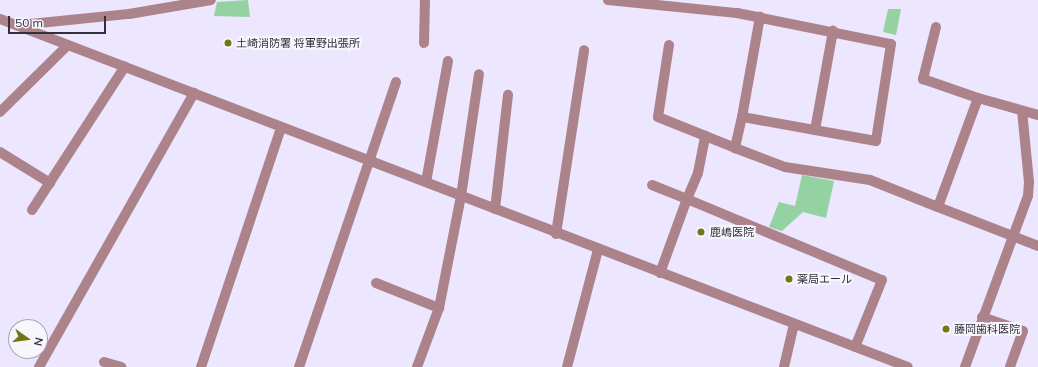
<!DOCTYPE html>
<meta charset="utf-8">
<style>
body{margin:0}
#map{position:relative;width:1038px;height:367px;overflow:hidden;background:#ece6ff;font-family:Mulish,"Noto Sans JP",sans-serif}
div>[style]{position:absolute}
.green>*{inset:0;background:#94d2a2}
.minor>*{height:10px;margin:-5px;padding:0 5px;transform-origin:5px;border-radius:5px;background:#ac838b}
.dots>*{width:11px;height:11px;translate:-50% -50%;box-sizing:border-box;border:2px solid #f8f6fd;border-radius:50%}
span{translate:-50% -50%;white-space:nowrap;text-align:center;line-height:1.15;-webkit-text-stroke:4px #f8f6fd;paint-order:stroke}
.poi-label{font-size:11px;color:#322f3b}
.left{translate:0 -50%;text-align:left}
.north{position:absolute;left:8px;top:319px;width:40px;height:40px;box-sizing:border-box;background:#f8f6fd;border:1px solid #a9a6af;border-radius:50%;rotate:104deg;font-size:11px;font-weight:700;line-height:16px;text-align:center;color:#322f3b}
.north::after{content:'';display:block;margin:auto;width:14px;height:18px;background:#747419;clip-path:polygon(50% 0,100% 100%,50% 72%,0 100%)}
.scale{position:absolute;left:8px;top:16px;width:98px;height:18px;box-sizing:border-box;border:2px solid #322f3b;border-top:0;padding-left:5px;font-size:12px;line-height:14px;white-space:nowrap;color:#322f3b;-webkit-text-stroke:3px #f8f6fd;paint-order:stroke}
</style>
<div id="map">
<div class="green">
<div style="clip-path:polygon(248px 0,250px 17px,214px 16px,217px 2px)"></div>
<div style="clip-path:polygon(888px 9px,901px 9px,896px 35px,883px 32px)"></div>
<div style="clip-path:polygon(802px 175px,834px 181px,826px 218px,803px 212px,782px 231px,769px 227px,779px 202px,795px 206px)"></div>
</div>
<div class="minor">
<div style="left:608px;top:0;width:130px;rotate:5.8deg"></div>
<div style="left:737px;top:13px;width:157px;rotate:11.4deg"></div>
<div style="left:891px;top:44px;width:98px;rotate:98.8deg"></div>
<div style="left:876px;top:141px;width:136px;rotate:-169.8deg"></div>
<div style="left:742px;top:117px;width:32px;rotate:103deg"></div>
<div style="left:735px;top:148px;width:53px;rotate:20.8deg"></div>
<div style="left:785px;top:167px;width:86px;rotate:8.7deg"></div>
<div style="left:870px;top:180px;width:73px;rotate:21.7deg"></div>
<div style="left:0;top:19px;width:972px;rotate:20.97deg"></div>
<div style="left:20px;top:25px;width:110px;rotate:-5.8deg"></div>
<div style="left:129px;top:14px;width:83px;rotate:-9.7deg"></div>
<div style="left:936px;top:27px;width:54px;rotate:104deg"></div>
<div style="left:923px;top:79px;width:58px;rotate:19.1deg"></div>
<div style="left:978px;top:98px;width:116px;rotate:110.2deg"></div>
<div style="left:938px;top:207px;width:107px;rotate:21.3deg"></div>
<div style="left:424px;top:43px;width:43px;rotate:-88.7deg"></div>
<div style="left:669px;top:45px;width:73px;rotate:98.7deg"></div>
<div style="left:658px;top:117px;width:83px;rotate:21.9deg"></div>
<div style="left:978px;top:98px;width:62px;rotate:15.8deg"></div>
<div style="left:0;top:112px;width:95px;rotate:-44.6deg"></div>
<div style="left:742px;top:117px;width:102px;rotate:-79.8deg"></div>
<div style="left:815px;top:130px;width:101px;rotate:-79.7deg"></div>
<div style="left:0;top:152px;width:59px;rotate:31.8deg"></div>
<div style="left:426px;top:182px;width:123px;rotate:-79.7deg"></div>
<div style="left:652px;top:185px;width:38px;rotate:22deg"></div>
<div style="left:687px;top:199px;width:28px;rotate:-67deg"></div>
<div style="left:698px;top:173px;width:38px;rotate:-79deg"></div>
<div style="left:495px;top:209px;width:115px;rotate:-83.5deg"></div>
<div style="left:32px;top:210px;width:171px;rotate:-57.1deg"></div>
<div style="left:556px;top:234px;width:186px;rotate:-81.3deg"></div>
<div style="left:660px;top:273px;width:79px;rotate:-70deg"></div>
<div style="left:687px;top:199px;width:211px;rotate:22.6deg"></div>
<div style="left:882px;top:280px;width:72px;rotate:111.9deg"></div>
<div style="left:376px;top:283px;width:68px;rotate:21.6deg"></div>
<div style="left:439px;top:308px;width:114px;rotate:-78.9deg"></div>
<div style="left:461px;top:196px;width:123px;rotate:-81.6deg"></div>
<div style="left:982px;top:317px;width:43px;rotate:18.9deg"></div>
<div style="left:1023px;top:331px;width:38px;rotate:110deg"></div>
<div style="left:104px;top:362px;width:18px;rotate:16deg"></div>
<div style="left:39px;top:367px;width:315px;rotate:-60.5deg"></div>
<div style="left:201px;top:367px;width:252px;rotate:-71.5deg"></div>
<div style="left:299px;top:367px;width:301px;rotate:-71.2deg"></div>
<div style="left:417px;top:367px;width:63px;rotate:-69.6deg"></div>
<div style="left:567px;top:367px;width:121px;rotate:-75.2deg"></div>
<div style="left:784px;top:367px;width:44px;rotate:-76.9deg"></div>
<div style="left:965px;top:367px;width:182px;rotate:-69.8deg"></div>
<div style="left:1028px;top:196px;width:14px;rotate:-86deg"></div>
<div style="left:1029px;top:182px;width:71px;rotate:-95.6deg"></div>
</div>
<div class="dots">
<div style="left:228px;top:43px;background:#747419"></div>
<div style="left:701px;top:232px;background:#747419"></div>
<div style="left:789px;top:279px;background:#747419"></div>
<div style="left:946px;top:329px;background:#747419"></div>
</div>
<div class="poi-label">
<span class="left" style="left:236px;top:43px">土崎消防署 将軍野出張所</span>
<span class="left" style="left:710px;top:232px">鹿嶋医院</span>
<span class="left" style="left:797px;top:279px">薬局エール</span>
<span class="left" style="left:954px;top:329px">藤岡歯科医院</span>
</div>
<div class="north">N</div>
<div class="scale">50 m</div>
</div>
